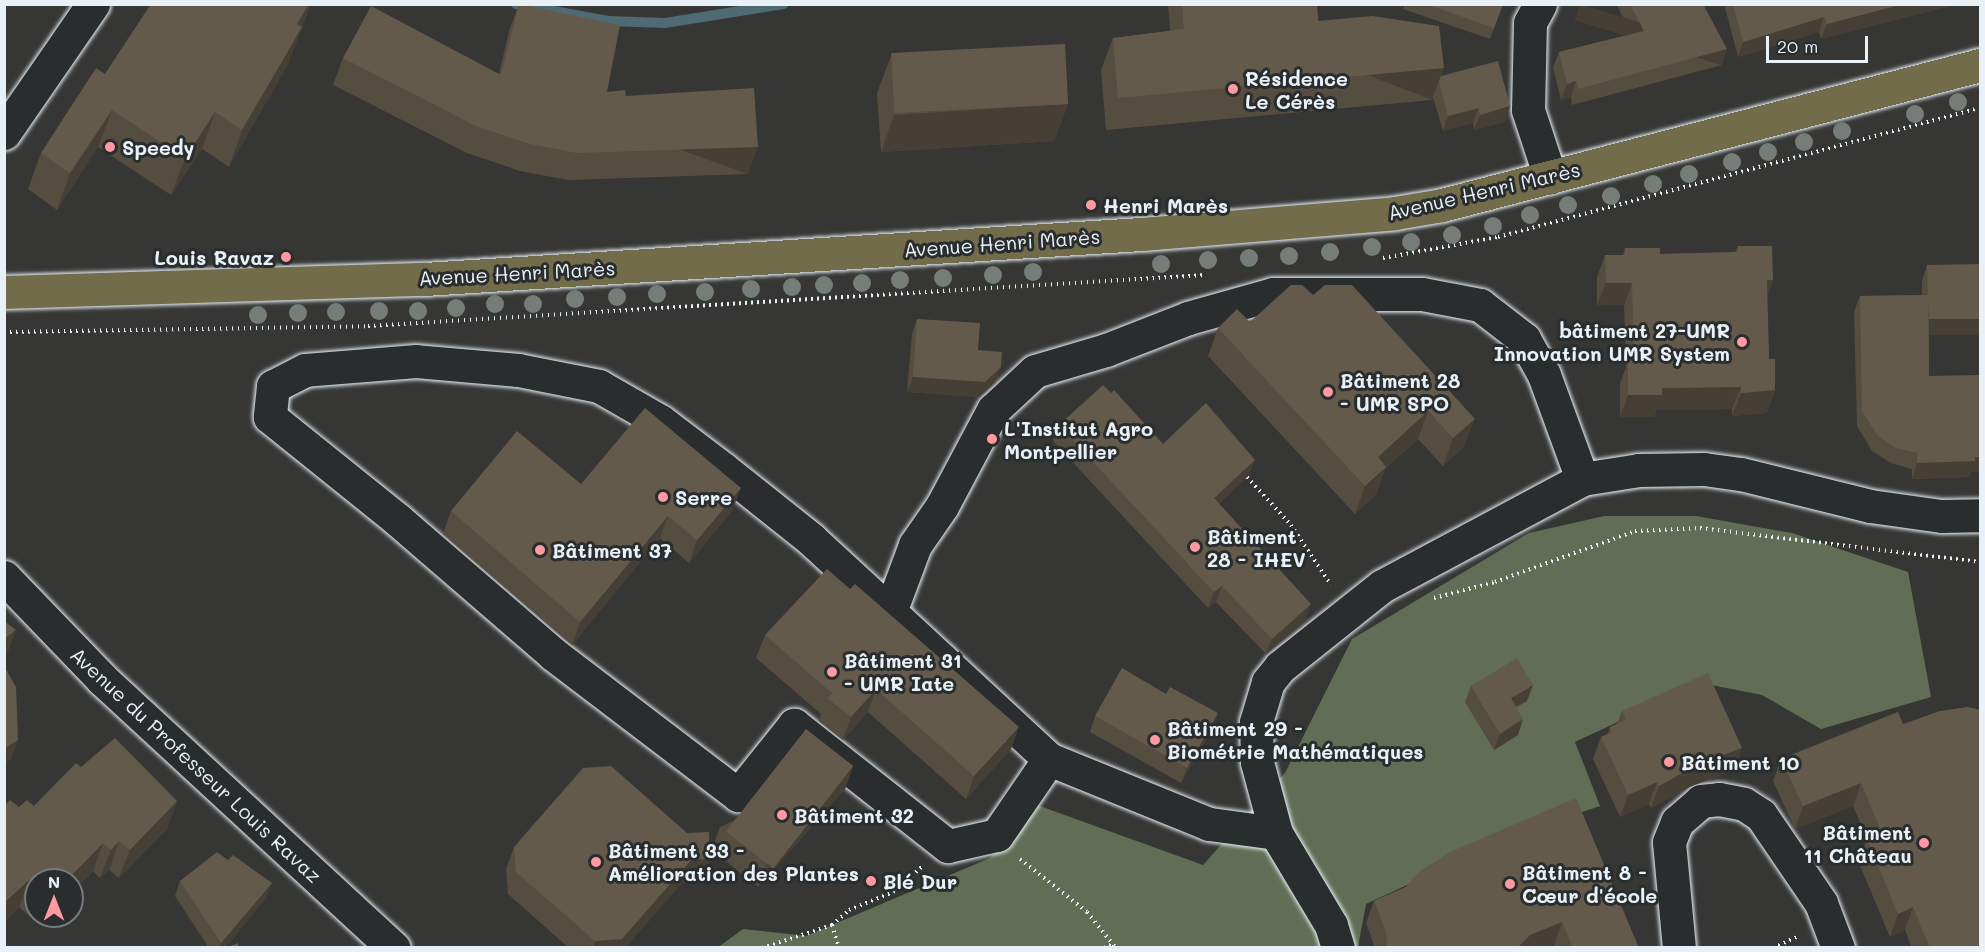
<!DOCTYPE html>
<meta charset="utf-8">
<style>
body{margin:0}
#map{position:relative;width:1985px;height:952px;overflow:hidden;background:#363634;font-family:Mali,sans-serif}
div>[style]{position:absolute}
.green>*{inset:0;background:#616d54}
.stream>*{height:10px;margin:-5px;padding:0 5px;transform-origin:5px;border-radius:5px;background:#4e6a73}
.path>*{height:4px;margin-top:-2px;transform-origin:0;background:repeating-linear-gradient(90deg,#e8f1f8 0 1.5px,transparent 0 6px)}
.roads{filter:drop-shadow(0 0 2px #e8f1f8) drop-shadow(0 0 2px #e8f1f8)}
.minor>*{height:33px;margin:-16.5px;padding:0 16.5px;transform-origin:16.5px;border-radius:16.5px;background:#2a2d2e}
.major>*{height:33px;margin:-16.5px;padding:0 16.5px;transform-origin:16.5px;border-radius:16.5px;background:#726c4b}
.trees>*{width:18px;height:18px;margin:-9px;border-radius:50%;background:#767c77}
.wall>*{inset:0;background:#564d41}
.shaded-wall>*{inset:0;background:#463f35;transform-origin:0 0}
.building>*{inset:0;background:#645a4c;transform-origin:0 0}
.dots>*{width:16px;height:16px;translate:-50% -50%;box-sizing:border-box;border:3px solid #2a2d2e;border-radius:50%}
span{translate:-50% -50%;white-space:nowrap;text-align:center;line-height:1.15;-webkit-text-stroke:6px #2a2d2e;paint-order:stroke}
.poi-label{font-size:20px;color:#e8f1f8;font-weight:700}
.left{translate:0 -50%;text-align:left}
.right{translate:-100% -50%;text-align:right}
.street-label{font-size:20px;color:#e8f1f8}
.frame{position:absolute;inset:0;border:6px solid #e8f1f8;pointer-events:none}
.north{position:absolute;left:24px;top:868px;width:60px;height:60px;box-sizing:border-box;background:#2a2d2e;border:2px solid #767b7f;border-radius:50%;rotate:0deg;font-size:16px;font-weight:700;line-height:24px;text-align:center;color:#e8f1f8}
.north::after{content:'';display:block;margin:auto;width:21px;height:27px;background:#ff9aa2;clip-path:polygon(50% 0,100% 100%,50% 72%,0 100%)}
.scale{position:absolute;left:1766px;top:36px;width:102px;height:27px;box-sizing:border-box;border:3px solid #e8f1f8;border-top:0;padding-left:8px;font-size:18px;line-height:21px;white-space:nowrap;color:#e8f1f8;-webkit-text-stroke:4px #2a2d2e;paint-order:stroke}
</style>
<div id="map">
<div class="green">
<div style="clip-path:polygon(1604px 516px,1696px 516px,1792px 533px,1908px 572px,1931px 697px,1821px 729px,1762px 695px,1701px 683px,1575px 742px,1600px 806px,1517px 834px,1366px 904px,1358px 947px,717px 948px,743px 929px,806px 936px,990px 858px,1037px 805px,1203px 865px,1285px 773px,1352px 639px,1529px 533px)"></div>
</div>
<div class="stream">
<div style="left:516px;top:4px;width:95px;rotate:10.4deg"></div>
<div style="left:609px;top:21px;width:56px;rotate:2deg"></div>
<div style="left:665px;top:23px;width:120px;rotate:-9.1deg"></div>
</div>
<div class="path">
<div style="left:1383px;top:258px;width:117px;rotate:-10.3deg"></div>
<div style="left:1498px;top:237px;width:499px;rotate:-15deg"></div>
<div style="left:4px;top:332px;width:364px;rotate:-0.9deg"></div>
<div style="left:368px;top:326px;width:839px;rotate:-3.49deg"></div>
<div style="left:1247px;top:477px;width:65px;rotate:47.5deg"></div>
<div style="left:1291px;top:525px;width:72px;rotate:56.3deg"></div>
<div style="left:1434px;top:598px;width:63px;rotate:-14.7deg"></div>
<div style="left:1495px;top:582px;width:149px;rotate:-20deg"></div>
<div style="left:1635px;top:531px;width:65px;rotate:-2.6deg"></div>
<div style="left:1700px;top:528px;width:282px;rotate:6.9deg"></div>
<div style="left:1020px;top:859px;width:85px;rotate:38.3deg"></div>
<div style="left:1087px;top:912px;width:46px;rotate:51.1deg"></div>
<div style="left:832px;top:925px;width:24px;rotate:73deg"></div>
<div style="left:762px;top:948px;width:74px;rotate:-18.2deg"></div>
<div style="left:832px;top:925px;width:23px;rotate:-41deg"></div>
<div style="left:849px;top:910px;width:48px;rotate:-22.2deg"></div>
<div style="left:893px;top:892px;width:38px;rotate:-41deg"></div>
<div style="left:1104px;top:948px;width:10px;rotate:-24deg"></div>
<div style="left:1773px;top:948px;width:26px;rotate:-25deg"></div>
</div>
<div class="roads">
<div class="minor">
<div style="left:1540px;top:4px;width:21px;rotate:118deg"></div>
<div style="left:1530px;top:23px;width:87px;rotate:91.3deg"></div>
<div style="left:1528px;top:110px;width:71px;rotate:71.8deg"></div>
<div style="left:4px;top:133px;width:157px;rotate:-55.4deg"></div>
<div style="left:4px;top:577px;width:141px;rotate:46.1deg"></div>
<div style="left:102px;top:679px;width:397px;rotate:42.7deg"></div>
<div style="left:890px;top:612px;width:108px;rotate:-137.3deg"></div>
<div style="left:811px;top:539px;width:112px;rotate:-141.5deg"></div>
<div style="left:723px;top:469px;width:79px;rotate:-142.7deg"></div>
<div style="left:660px;top:421px;width:70px;rotate:-150.2deg"></div>
<div style="left:599px;top:386px;width:83px;rotate:-168.8deg"></div>
<div style="left:518px;top:370px;width:102px;rotate:-175deg"></div>
<div style="left:416px;top:361px;width:111px;rotate:175.4deg"></div>
<div style="left:305px;top:370px;width:36px;rotate:153deg"></div>
<div style="left:273px;top:386px;width:31px;rotate:96deg"></div>
<div style="left:270px;top:417px;width:164px;rotate:38.8deg"></div>
<div style="left:398px;top:520px;width:205px;rotate:40.8deg"></div>
<div style="left:553px;top:654px;width:233px;rotate:37.3deg"></div>
<div style="left:738px;top:795px;width:90px;rotate:-51.3deg"></div>
<div style="left:794px;top:725px;width:196px;rotate:38.2deg"></div>
<div style="left:948px;top:846px;width:50px;rotate:-12.7deg"></div>
<div style="left:997px;top:835px;width:92px;rotate:-55.6deg"></div>
<div style="left:1276px;top:833px;width:68px;rotate:-172.3deg"></div>
<div style="left:1209px;top:824px;width:173px;rotate:-157.9deg"></div>
<div style="left:1049px;top:759px;width:217px;rotate:-137.2deg"></div>
<div style="left:890px;top:612px;width:72px;rotate:-69.5deg"></div>
<div style="left:915px;top:545px;width:47px;rotate:-55.3deg"></div>
<div style="left:942px;top:506px;width:109px;rotate:-62deg"></div>
<div style="left:993px;top:410px;width:57px;rotate:-42.9deg"></div>
<div style="left:1035px;top:371px;width:74px;rotate:-16.5deg"></div>
<div style="left:1106px;top:350px;width:88px;rotate:-21.3deg"></div>
<div style="left:1188px;top:318px;width:88px;rotate:-15.8deg"></div>
<div style="left:1273px;top:294px;width:149px"></div>
<div style="left:1422px;top:294px;width:59px;rotate:10.7deg"></div>
<div style="left:1480px;top:305px;width:56px;rotate:37.7deg"></div>
<div style="left:1524px;top:339px;width:41px;rotate:60.9deg"></div>
<div style="left:1544px;top:375px;width:111px;rotate:69.9deg"></div>
<div style="left:1338px;top:948px;width:24px;rotate:-107deg"></div>
<div style="left:1331px;top:925px;width:107px;rotate:-120.9deg"></div>
<div style="left:1276px;top:833px;width:73px;rotate:-105deg"></div>
<div style="left:1257px;top:762px;width:40px;rotate:-91.4deg"></div>
<div style="left:1256px;top:722px;width:42px;rotate:-73.3deg"></div>
<div style="left:1268px;top:682px;width:19px;rotate:-51deg"></div>
<div style="left:1280px;top:667px;width:130px;rotate:-38.5deg"></div>
<div style="left:1382px;top:586px;width:227px;rotate:-28.1deg"></div>
<div style="left:1582px;top:479px;width:58px;rotate:-9deg"></div>
<div style="left:1639px;top:470px;width:65px;rotate:-0.9deg"></div>
<div style="left:1704px;top:469px;width:37px;rotate:8deg"></div>
<div style="left:1741px;top:474px;width:133px;rotate:13.9deg"></div>
<div style="left:1870px;top:506px;width:72px;rotate:8deg"></div>
<div style="left:1941px;top:516px;width:39px;rotate:-1deg"></div>
<div style="left:1679px;top:948px;width:106px;rotate:-95.4deg"></div>
<div style="left:1669px;top:842px;width:22px;rotate:-68deg"></div>
<div style="left:1677px;top:822px;width:32px;rotate:-41deg"></div>
<div style="left:1701px;top:801px;width:18px;rotate:-6deg"></div>
<div style="left:1719px;top:799px;width:25px;rotate:11deg"></div>
<div style="left:1744px;top:804px;width:20px;rotate:33deg"></div>
<div style="left:1761px;top:815px;width:107px;rotate:55.7deg"></div>
<div style="left:1821px;top:903px;width:48px;rotate:69.3deg"></div>
</div>
<div class="major">
<div style="left:4px;top:292px;width:420px;rotate:-1.8deg"></div>
<div style="left:424px;top:279px;width:719px;rotate:-3.59deg"></div>
<div style="left:1142px;top:234px;width:254px;rotate:-4.7deg"></div>
<div style="left:1395px;top:213px;width:48px;rotate:-9.7deg"></div>
<div style="left:1442px;top:205px;width:556px;rotate:-14.59deg"></div>
</div>
</div>
<div class="trees">
<div style="left:1958px;top:102px"></div>
<div style="left:1915px;top:114px"></div>
<div style="left:1842px;top:131px"></div>
<div style="left:1804px;top:142px"></div>
<div style="left:1768px;top:152px"></div>
<div style="left:1732px;top:162px"></div>
<div style="left:1689px;top:174px"></div>
<div style="left:1653px;top:184px"></div>
<div style="left:1611px;top:196px"></div>
<div style="left:1568px;top:205px"></div>
<div style="left:1530px;top:215px"></div>
<div style="left:1493px;top:226px"></div>
<div style="left:1452px;top:235px"></div>
<div style="left:1411px;top:242px"></div>
<div style="left:1372px;top:247px"></div>
<div style="left:1330px;top:252px"></div>
<div style="left:1289px;top:256px"></div>
<div style="left:1249px;top:258px"></div>
<div style="left:1208px;top:260px"></div>
<div style="left:1161px;top:264px"></div>
<div style="left:1033px;top:272px"></div>
<div style="left:993px;top:275px"></div>
<div style="left:943px;top:278px"></div>
<div style="left:900px;top:280px"></div>
<div style="left:862px;top:283px"></div>
<div style="left:824px;top:285px"></div>
<div style="left:792px;top:287px"></div>
<div style="left:751px;top:289px"></div>
<div style="left:705px;top:292px"></div>
<div style="left:657px;top:294px"></div>
<div style="left:617px;top:297px"></div>
<div style="left:575px;top:299px"></div>
<div style="left:495px;top:304px"></div>
<div style="left:533px;top:304px"></div>
<div style="left:456px;top:308px"></div>
<div style="left:379px;top:311px"></div>
<div style="left:418px;top:311px"></div>
<div style="left:336px;top:312px"></div>
<div style="left:298px;top:313px"></div>
<div style="left:258px;top:315px"></div>
</div>
<div class="wall">
<div style="clip-path:polygon(151px 4px,311px 4px,288px 64px,229px 167px,202px 149px,171px 195px,98px 147px,57px 210px,28px 189px,41px 153px,105px 74px)"></div>
<div style="clip-path:polygon(519px 4px,607px 92px,626px 96px,748px 174px,568px 180px,520px 171px,467px 153px,333px 85px,343px 58px,499px 74px,509px 31px)"></div>
<div style="clip-path:polygon(1168px 4px,1317px 4px,1318px 21px,1444px 68px,1441px 76px,1505px 122px,1474px 130px,1473px 123px,1443px 131px,1433px 97px,1432px 100px,1106px 130px,1101px 70px,1113px 38px,1170px 31px)"></div>
<div style="clip-path:polygon(1405px 4px,1503px 4px,1490px 39px,1403px 9px)"></div>
<div style="clip-path:polygon(1616px 4px,1703px 4px,1722px 65px,1572px 105px,1571px 97px,1561px 100px,1553px 67px,1559px 52px,1632px 34px)"></div>
<div style="clip-path:polygon(1724px 4px,1958px 4px,1821px 39px,1819px 32px,1738px 57px)"></div>
<div style="clip-path:polygon(891px 56px,1068px 104px,1054px 141px,881px 152px,877px 93px)"></div>
<div style="clip-path:polygon(1738px 246px,1773px 280px,1767px 296px,1769px 359px,1775px 390px,1767px 413px,1732px 416px,1732px 409px,1657px 410px,1654px 417px,1620px 417px,1620px 383px,1626px 367px,1624px 305px,1597px 305px,1597px 277px,1605px 255px,1623px 255px,1625px 248px,1660px 254px,1735px 252px)"></div>
<div style="clip-path:polygon(1927px 265px,1980px 334px,1929px 334px,1929px 376px,1971px 472px,1969px 477px,1912px 479px,1912px 469px,1891px 463px,1872px 451px,1857px 426px,1854px 312px,1860px 296px,1922px 295px,1922px 281px)"></div>
<div style="clip-path:polygon(1302px 285px,1464px 447px,1443px 466px,1418px 439px,1385px 469px,1376px 495px,1355px 514px,1208px 356px,1218px 328px,1250px 322px)"></div>
<div style="clip-path:polygon(917px 319px,995px 382px,979px 397px,907px 392px,912px 334px)"></div>
<div style="clip-path:polygon(1059px 425px,1163px 444px,1249px 475px,1219px 504px,1306px 620px,1266px 654px,1216px 602px,1208px 608px,1053px 441px)"></div>
<div style="clip-path:polygon(581px 484px,732px 511px,689px 563px,660px 538px,572px 645px,443px 534px,451px 511px)"></div>
<div style="clip-path:polygon(765px 635px,1011px 749px,966px 799px,868px 712px,843px 740px,819px 721px,821px 714px,756px 658px)"></div>
<div style="clip-path:polygon(1471px 686px,1527px 701px,1516px 707px,1518px 735px,1494px 750px,1465px 702px)"></div>
<div style="clip-path:polygon(1622px 711px,1734px 770px,1689px 787px,1651px 808px,1649px 804px,1620px 817px,1593px 759px,1601px 737px,1608px 734px,1610px 727px,1617px 724px)"></div>
<div style="clip-path:polygon(1898px 712px,1980px 948px,1912px 948px,1905px 930px,1890px 937px,1858px 861px,1867px 839px,1853px 806px,1795px 829px,1773px 781px,1781px 759px)"></div>
<div style="clip-path:polygon(1095px 716px,1212px 729px,1181px 783px,1090px 732px)"></div>
<div style="clip-path:polygon(853px 766px,845px 789px,758px 887px,712px 850px,720px 827px)"></div>
<div style="clip-path:polygon(81px 767px,177px 801px,167px 829px,119px 878px,109px 870px,100px 878px,93px 871px,72px 892px,72px 880px,36px 880px,36px 916px,49px 916px,40px 925px,19px 907px,4px 922px,4px 806px,19px 807px,34px 806px)"></div>
<div style="clip-path:polygon(687px 833px,702px 882px,682px 883px,625px 948px,569px 948px,508px 894px,506px 869px,514px 847px)"></div>
<div style="clip-path:polygon(228px 860px,272px 883px,266px 898px,225px 948px,209px 948px,175px 896px,180px 881px)"></div>
<div style="clip-path:polygon(1419px 872px,1639px 948px,1555px 948px,1554px 945px,1547px 948px,1375px 948px,1366px 923px,1374px 901px,1406px 887px)"></div>
</div>
<div class="shaded-wall">
<div style="clip-path:polygon(309px 4px,311px 4px,288px 64px,229px 167px,242px 130px,297px 24px)"></div>
<div style="clip-path:polygon(1903px 4px,1958px 4px,1821px 39px,1827px 24px)"></div>
<div style="clip-path:polygon(1824px 17px,1819px 32px,1738px 57px,1743px 42px)"></div>
<div style="left:1727px;top:49px;width:17px;height:154px;rotate:107deg"></div>
<div style="left:1444px;top:68px;width:34px;height:327px;rotate:111deg"></div>
<div style="clip-path:polygon(1576px 81px,1571px 97px,1561px 100px,1567px 84px)"></div>
<div style="clip-path:polygon(1068px 104px,1054px 141px,881px 152px,894px 115px)"></div>
<div style="clip-path:polygon(1510px 106px,1505px 122px,1474px 130px,1480px 115px)"></div>
<div style="clip-path:polygon(1479px 108px,1473px 123px,1443px 131px,1448px 116px)"></div>
<div style="clip-path:polygon(112px 110px,98px 147px,57px 210px,70px 173px)"></div>
<div style="clip-path:polygon(215px 112px,202px 149px,171px 195px,185px 158px)"></div>
<div style="left:758px;top:147px;width:29px;height:181px;rotate:110deg"></div>
<div style="clip-path:polygon(1767px 280px,1773px 280px,1765px 302px)"></div>
<div style="clip-path:polygon(1606px 283px,1632px 283px,1624px 305px,1597px 305px)"></div>
<div style="left:1929px;top:319px;width:51px;height:16px"></div>
<div style="clip-path:polygon(1001px 367px,995px 382px,979px 397px,907px 392px,913px 377px)"></div>
<div style="clip-path:polygon(1741px 387px,1732px 409px,1657px 410px,1654px 417px,1620px 417px,1628px 395px,1662px 388px)"></div>
<div style="clip-path:polygon(1775px 390px,1767px 413px,1732px 416px,1741px 393px)"></div>
<div style="clip-path:polygon(1428px 411px,1418px 439px,1385px 469px,1376px 495px,1355px 514px,1365px 486px,1378px 457px)"></div>
<div style="clip-path:polygon(1475px 419px,1464px 447px,1443px 466px,1453px 438px)"></div>
<div style="clip-path:polygon(1975px 457px,1980px 457px,1980px 472px,1971px 472px,1969px 477px,1912px 479px,1917px 463px)"></div>
<div style="clip-path:polygon(1255px 460px,1249px 475px,1209px 514px,1214px 498px)"></div>
<div style="clip-path:polygon(741px 488px,732px 511px,689px 563px,697px 540px)"></div>
<div style="clip-path:polygon(668px 516px,660px 538px,572px 645px,580px 622px)"></div>
<div style="clip-path:polygon(1222px 586px,1216px 602px,1208px 608px,1214px 592px)"></div>
<div style="clip-path:polygon(1311px 604px,1306px 620px,1266px 654px,1272px 639px)"></div>
<div style="clip-path:polygon(16px 630px,9px 650px,4px 653px,4px 639px)"></div>
<div style="clip-path:polygon(1533px 685px,1527px 701px,1505px 713px,1511px 698px)"></div>
<div style="clip-path:polygon(876px 689px,868px 712px,843px 740px,851px 717px)"></div>
<div style="clip-path:polygon(1218px 713px,1212px 729px,1181px 783px,1187px 768px)"></div>
<div style="clip-path:polygon(1523px 719px,1518px 735px,1494px 750px,1500px 734px)"></div>
<div style="clip-path:polygon(1019px 727px,1011px 749px,966px 799px,974px 776px)"></div>
<div style="clip-path:polygon(18px 740px,11px 759px,4px 763px,4px 749px)"></div>
<div style="clip-path:polygon(1742px 748px,1734px 770px,1689px 787px,1651px 808px,1659px 786px,1697px 765px)"></div>
<div style="clip-path:polygon(853px 766px,845px 789px,758px 887px,766px 865px)"></div>
<div style="clip-path:polygon(1657px 782px,1649px 804px,1620px 817px,1628px 795px)"></div>
<div style="clip-path:polygon(1861px 783px,1853px 806px,1795px 829px,1803px 806px)"></div>
<div style="clip-path:polygon(177px 801px,167px 829px,119px 878px,130px 850px)"></div>
<div style="clip-path:polygon(119px 841px,109px 870px,100px 878px,111px 850px)"></div>
<div style="clip-path:polygon(103px 843px,93px 871px,72px 892px,72px 880px,67px 880px)"></div>
<div style="clip-path:polygon(710px 859px,702px 882px,682px 883px,625px 948px,593px 948px,595px 941px,691px 860px)"></div>
<div style="clip-path:polygon(30px 879px,19px 907px,4px 922px,4px 903px)"></div>
<div style="clip-path:polygon(272px 883px,266px 898px,225px 948px,220px 948px,221px 943px)"></div>
<div style="clip-path:polygon(1913px 907px,1905px 930px,1890px 937px,1898px 914px)"></div>
<div style="clip-path:polygon(43px 916px,49px 916px,40px 925px)"></div>
<div style="clip-path:polygon(1562px 922px,1554px 945px,1547px 948px,1517px 948px,1530px 935px)"></div>
</div>
<div class="building">
<div style="clip-path:polygon(151px 4px,309px 4px,297px 24px,302px 27px,242px 130px,215px 112px,185px 158px,112px 110px,70px 173px,41px 153px,96px 68px,105px 74px)"></div>
<div style="clip-path:polygon(519px 4px,620px 25px,607px 92px,625px 90px,626px 96px,754px 88px,758px 147px,577px 153px,530px 144px,476px 126px,343px 58px,371px 6px,501px 75px)"></div>
<div style="clip-path:polygon(1182px 4px,1317px 4px,1318px 21px,1372px 16px,1439px 26px,1444px 68px,1118px 98px,1113px 38px,1184px 29px)"></div>
<div style="clip-path:polygon(1426px 4px,1503px 4px,1494px 28px)"></div>
<div style="clip-path:polygon(1630px 4px,1703px 4px,1727px 49px,1578px 89px,1576px 81px,1567px 84px,1559px 52px,1644px 31px)"></div>
<div style="clip-path:polygon(1733px 4px,1903px 4px,1827px 24px,1824px 17px,1743px 42px)"></div>
<div style="left:1065px;top:44px;width:60px;height:174px;rotate:87deg"></div>
<div style="clip-path:polygon(1498px 61px,1510px 106px,1480px 115px,1479px 108px,1448px 116px,1439px 82px,1441px 76px)"></div>
<div style="clip-path:polygon(1738px 246px,1772px 246px,1773px 280px,1767px 280px,1769px 359px,1775px 359px,1775px 390px,1741px 393px,1741px 387px,1662px 388px,1662px 395px,1628px 395px,1628px 361px,1634px 361px,1632px 283px,1606px 283px,1605px 255px,1625px 255px,1625px 248px,1660px 248px,1660px 254px,1738px 252px)"></div>
<div style="clip-path:polygon(1980px 264px,1980px 319px,1929px 319px,1928px 296px,1929px 376px,1980px 375px,1980px 457px,1975px 457px,1975px 461px,1917px 463px,1917px 453px,1896px 448px,1878px 436px,1862px 411px,1860px 296px,1928px 295px,1927px 265px)"></div>
<div style="clip-path:polygon(1291px 285px,1302px 285px,1313px 295px,1325px 285px,1352px 285px,1475px 419px,1453px 438px,1428px 411px,1378px 457px,1386px 467px,1365px 486px,1218px 328px,1237px 309px,1250px 322px)"></div>
<div style="clip-path:polygon(917px 319px,980px 323px,978px 350px,1002px 352px,1001px 367px,985px 382px,913px 377px)"></div>
<div style="clip-path:polygon(1103px 385px,1111px 393px,1114px 390px,1163px 444px,1206px 403px,1255px 460px,1214px 498px,1311px 604px,1272px 639px,1222px 586px,1214px 592px,1059px 425px)"></div>
<div style="clip-path:polygon(645px 408px,741px 488px,697px 540px,668px 516px,580px 622px,451px 511px,517px 431px,581px 484px)"></div>
<div style="clip-path:polygon(827px 569px,850px 589px,855px 584px,1019px 727px,974px 776px,876px 689px,851px 717px,827px 698px,832px 693px,765px 635px)"></div>
<div style="clip-path:polygon(4px 621px,16px 630px,4px 639px)"></div>
<div style="clip-path:polygon(1517px 658px,1533px 685px,1511px 698px,1523px 719px,1500px 734px,1471px 686px)"></div>
<div style="clip-path:polygon(4px 666px,16px 687px,18px 740px,4px 749px)"></div>
<div style="clip-path:polygon(1122px 668px,1166px 694px,1170px 687px,1218px 713px,1187px 768px,1095px 716px)"></div>
<div style="clip-path:polygon(1708px 673px,1742px 748px,1697px 765px,1659px 786px,1657px 782px,1628px 795px,1601px 737px,1612px 732px,1610px 727px,1626px 720px,1622px 711px)"></div>
<div style="clip-path:polygon(1968px 707px,1980px 710px,1980px 948px,1930px 948px,1913px 907px,1898px 914px,1867px 839px,1882px 833px,1861px 783px,1803px 806px,1781px 759px,1898px 712px,1903px 724px,1940px 711px)"></div>
<div style="left:806px;top:729px;width:60px;height:130px;rotate:38deg"></div>
<div style="clip-path:polygon(115px 738px,177px 801px,130px 850px,119px 841px,111px 850px,103px 843px,67px 880px,36px 880px,36px 884px,30px 879px,4px 903px,4px 806px,10px 800px,19px 807px,27px 800px,34px 806px,76px 763px,81px 767px)"></div>
<div style="clip-path:polygon(611px 766px,687px 833px,709px 832px,710px 859px,691px 860px,622px 939px,595px 941px,516px 872px,514px 847px,583px 768px)"></div>
<div style="clip-path:polygon(1576px 798px,1639px 948px,1573px 948px,1562px 922px,1530px 935px,1517px 948px,1387px 948px,1386px 931px,1374px 901px,1406px 887px,1419px 872px,1450px 852px)"></div>
<div style="clip-path:polygon(217px 852px,228px 860px,233px 855px,272px 883px,221px 943px,180px 881px)"></div>
<div style="clip-path:polygon(238px 943px,239px 948px,225px 948px)"></div>
</div>
<div class="dots">
<div style="left:1233px;top:89px;background:#ff9aa2"></div>
<div style="left:110px;top:147px;background:#ff9aa2"></div>
<div style="left:1091px;top:205px;background:#ff9aa2"></div>
<div style="left:286px;top:257px;background:#ff9aa2"></div>
<div style="left:1742px;top:342px;background:#ff9aa2"></div>
<div style="left:1328px;top:392px;background:#ff9aa2"></div>
<div style="left:992px;top:439px;background:#ff9aa2"></div>
<div style="left:663px;top:497px;background:#ff9aa2"></div>
<div style="left:1195px;top:547px;background:#ff9aa2"></div>
<div style="left:540px;top:550px;background:#ff9aa2"></div>
<div style="left:832px;top:672px;background:#ff9aa2"></div>
<div style="left:1155px;top:740px;background:#ff9aa2"></div>
<div style="left:1669px;top:762px;background:#ff9aa2"></div>
<div style="left:782px;top:815px;background:#ff9aa2"></div>
<div style="left:1924px;top:843px;background:#ff9aa2"></div>
<div style="left:596px;top:862px;background:#ff9aa2"></div>
<div style="left:871px;top:881px;background:#ff9aa2"></div>
<div style="left:1510px;top:884px;background:#ff9aa2"></div>
</div>
<div class="poi-label">
<span class="left" style="left:1245px;top:90px">Résidence<br>Le Cérès</span>
<span class="left" style="left:122px;top:147px">Speedy</span>
<span class="left" style="left:1103px;top:205px">Henri Marès</span>
<span class="right" style="left:274px;top:257px">Louis Ravaz</span>
<span class="right" style="left:1730px;top:342px">bâtiment 27-UMR<br>Innovation UMR System</span>
<span class="left" style="left:1340px;top:392px">Bâtiment 28<br>- UMR SPO</span>
<span class="left" style="left:1004px;top:440px">L'Institut Agro<br>Montpellier</span>
<span class="left" style="left:675px;top:497px">Serre</span>
<span class="left" style="left:1207px;top:548px">Bâtiment<br>28 - IHEV</span>
<span class="left" style="left:552px;top:550px">Bâtiment 37</span>
<span class="left" style="left:844px;top:672px">Bâtiment 31<br>- UMR Iate</span>
<span class="left" style="left:1167px;top:740px">Bâtiment 29 -<br>Biométrie Mathématiques</span>
<span class="left" style="left:1681px;top:762px">Bâtiment 10</span>
<span class="left" style="left:794px;top:815px">Bâtiment 32</span>
<span class="right" style="left:1912px;top:844px">Bâtiment<br>11 Château</span>
<span class="left" style="left:608px;top:862px">Bâtiment 33 -<br>Amélioration des Plantes</span>
<span class="left" style="left:1522px;top:884px">Bâtiment 8 -<br>Cœur d'école</span>
<span class="left" style="left:883px;top:881px">Blé Dur</span>
</div>
<div class="street-label">
<span style="left:1484px;top:191px;rotate:-13deg">Avenue Henri Marès</span>
<span style="left:1002px;top:243px;rotate:-4deg">Avenue Henri Marès</span>
<span style="left:517px;top:273px;rotate:-3deg">Avenue Henri Marès</span>
<span style="left:196px;top:765px;rotate:43deg">Avenue du Professeur Louis Ravaz</span>
</div>
<div class="frame"></div>
<div class="north">N</div>
<div class="scale">20 m</div>
</div>
